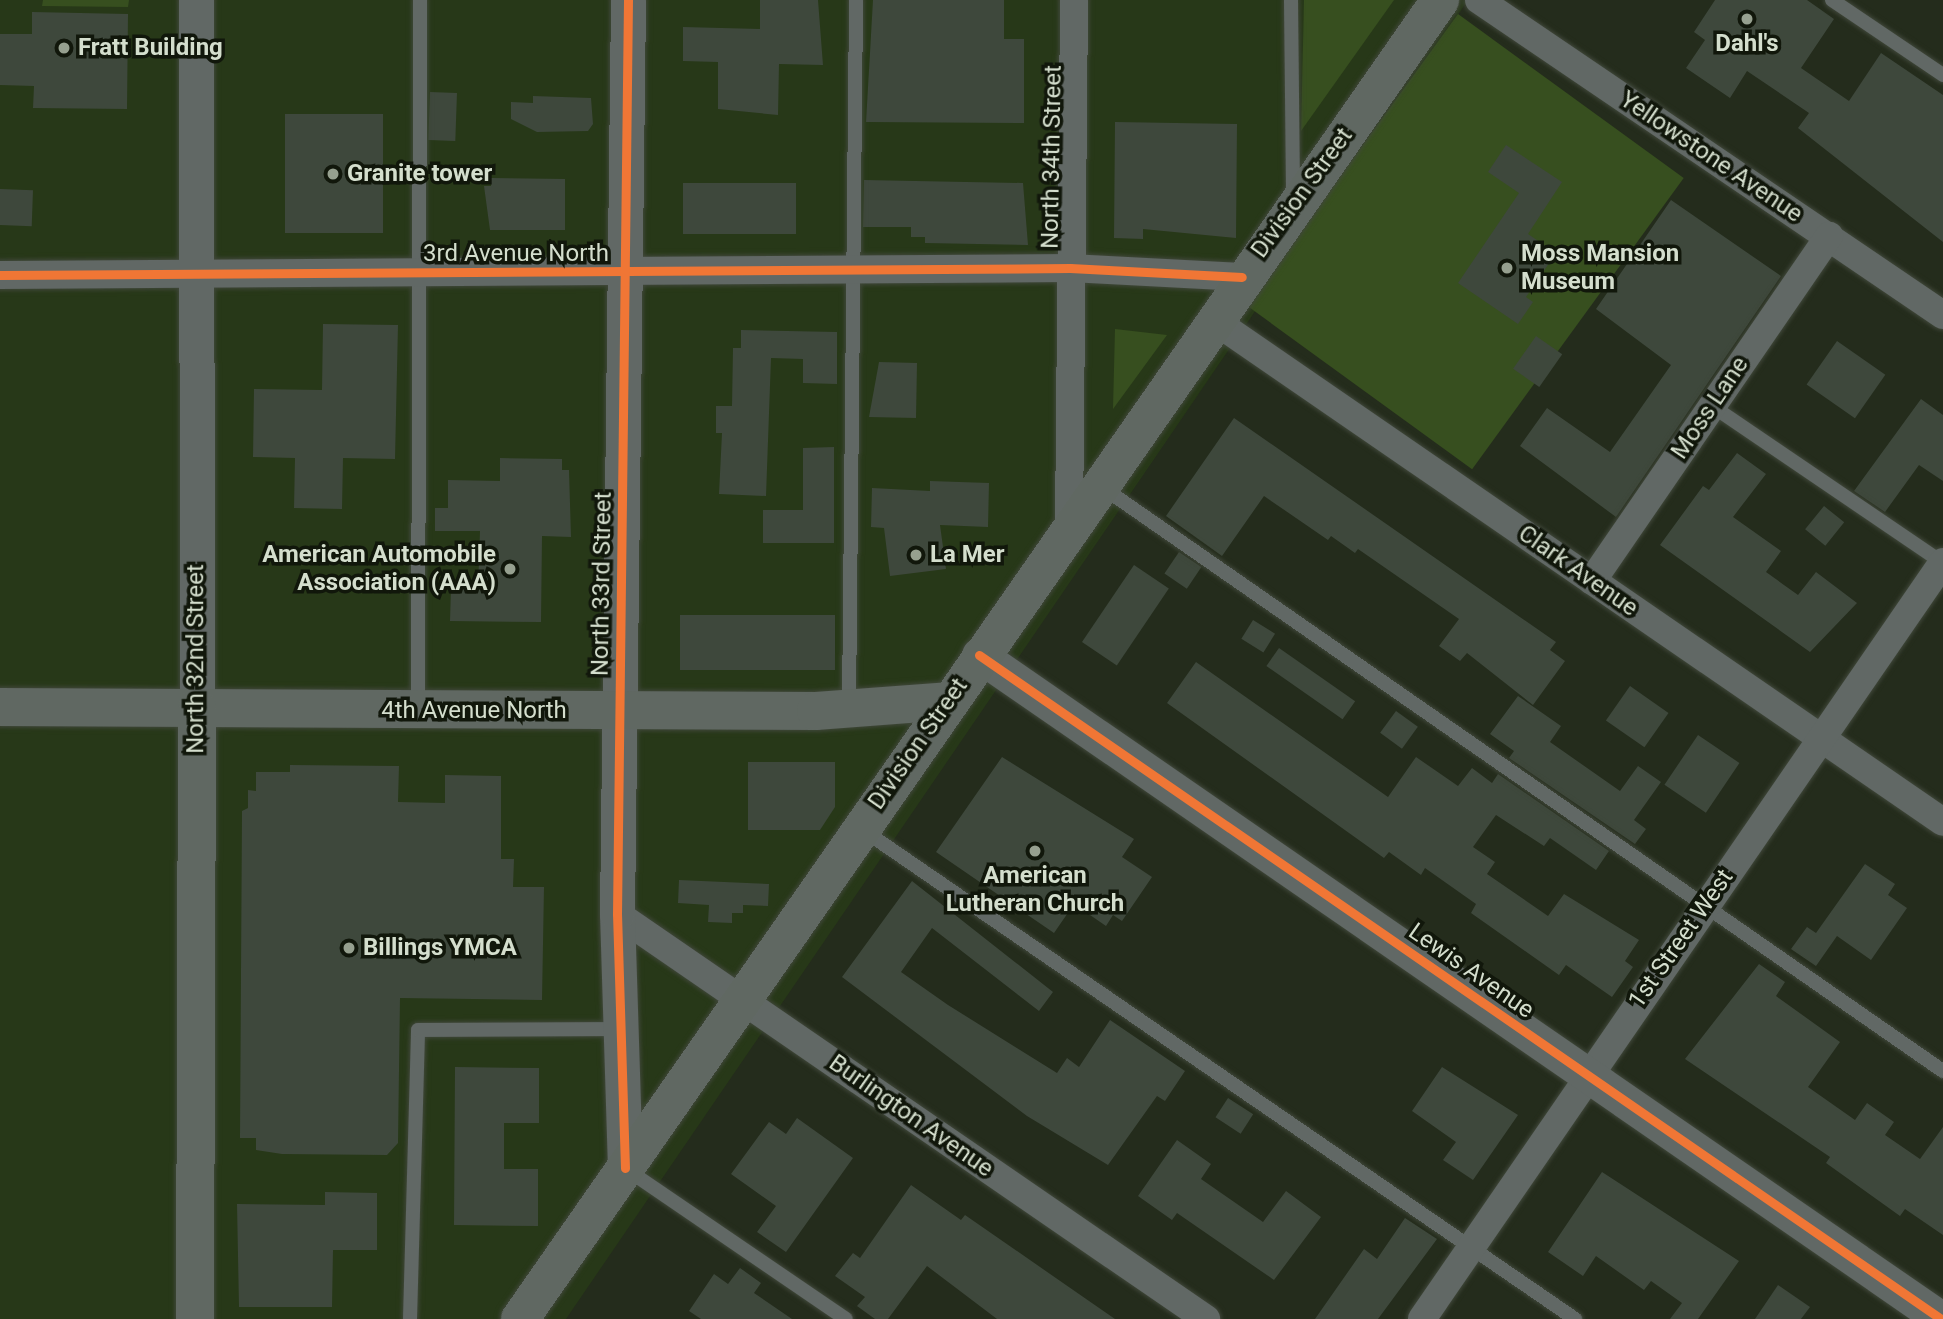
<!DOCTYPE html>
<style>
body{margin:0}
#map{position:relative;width:1943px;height:1319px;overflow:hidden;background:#242c1c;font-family:Roboto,sans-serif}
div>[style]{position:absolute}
.built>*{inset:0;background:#273818}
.green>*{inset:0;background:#374f1f;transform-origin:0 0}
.building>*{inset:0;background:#3e483c;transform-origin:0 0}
.roads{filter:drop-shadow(0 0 2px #40473a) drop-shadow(0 0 2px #40473a)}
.service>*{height:14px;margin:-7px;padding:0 7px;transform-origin:7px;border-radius:7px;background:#616865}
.minor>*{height:28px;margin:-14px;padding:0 14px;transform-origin:14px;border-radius:14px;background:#616865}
.tertiary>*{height:35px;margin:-17.5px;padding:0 17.5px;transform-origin:17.5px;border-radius:17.5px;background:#616865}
.primary>*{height:38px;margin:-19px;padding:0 19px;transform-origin:19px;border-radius:19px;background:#606862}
.cycleway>*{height:9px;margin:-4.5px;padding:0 4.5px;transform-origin:4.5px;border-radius:4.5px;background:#f07635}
.dots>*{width:19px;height:19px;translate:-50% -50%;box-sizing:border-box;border:4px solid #11170b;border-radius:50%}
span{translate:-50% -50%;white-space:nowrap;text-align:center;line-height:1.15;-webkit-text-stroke:7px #11170b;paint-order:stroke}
.poi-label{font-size:24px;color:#d4decd;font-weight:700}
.left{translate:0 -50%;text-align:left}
.right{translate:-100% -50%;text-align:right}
.street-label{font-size:24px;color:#d4decd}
</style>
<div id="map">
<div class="built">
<div style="clip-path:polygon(0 0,1468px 0,566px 1319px,0 1319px)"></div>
</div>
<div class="green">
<div style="clip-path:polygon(43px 0,129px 0,128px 7px,42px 6px)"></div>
<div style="clip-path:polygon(1304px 0,1394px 0,1301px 131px)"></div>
<div style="left:1458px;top:14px;width:279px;height:360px;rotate:36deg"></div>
<div style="clip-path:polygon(1115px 329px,1167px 335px,1113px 409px)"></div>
</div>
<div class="building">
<div style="clip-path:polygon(760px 0,818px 0,823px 65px,779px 64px,778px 115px,718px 109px,718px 62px,683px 61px,683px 27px,760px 29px)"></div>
<div style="clip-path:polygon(873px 0,1004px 0,1004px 39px,1024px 39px,1024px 123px,866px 122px)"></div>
<div style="clip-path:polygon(1715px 0,1807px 0,1834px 19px,1801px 68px,1849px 101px,1881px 53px,1943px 95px,1943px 242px,1798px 128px,1809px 113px,1747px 71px,1730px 98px,1686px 68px,1705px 40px,1694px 32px)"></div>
<div style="clip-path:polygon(32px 12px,128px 14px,127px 109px,33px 108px,34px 86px,0 85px,0 34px,32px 34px)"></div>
<div style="left:430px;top:92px;width:27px;height:48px;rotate:2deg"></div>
<div style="clip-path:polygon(533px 96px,591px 98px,593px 124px,588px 131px,537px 132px,511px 119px,511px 102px,533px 103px)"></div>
<div style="left:285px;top:114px;width:98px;height:119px"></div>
<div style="clip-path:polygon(1115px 122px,1237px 124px,1236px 238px,1143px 229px,1143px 239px,1114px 238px)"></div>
<div style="clip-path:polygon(1506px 145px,1562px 182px,1528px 234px,1556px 253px,1526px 297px,1533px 302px,1518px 324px,1458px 283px,1519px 193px,1488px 172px)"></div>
<div style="clip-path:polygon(491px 178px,565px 179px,565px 230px,490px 230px,484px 186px,491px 186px)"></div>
<div style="clip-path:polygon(864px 180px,1023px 183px,1028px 245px,925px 243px,925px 237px,911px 237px,911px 227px,863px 227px)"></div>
<div style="left:683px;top:183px;width:113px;height:51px"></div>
<div style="left:0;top:189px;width:33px;height:36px;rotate:2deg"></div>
<div style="clip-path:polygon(1671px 200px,1781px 276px,1616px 517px,1520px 446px,1547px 408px,1610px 452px,1671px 365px,1596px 309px)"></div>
<div style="clip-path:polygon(323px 324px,398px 325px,395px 459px,343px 458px,342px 509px,294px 508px,295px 458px,253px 457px,254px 389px,322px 390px)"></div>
<div style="clip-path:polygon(741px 330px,837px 332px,837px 384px,803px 383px,803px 359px,771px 358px,766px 496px,719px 494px,722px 433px,716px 433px,716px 406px,732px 406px,733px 348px,741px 348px)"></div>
<div style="left:1536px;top:336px;width:32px;height:40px;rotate:35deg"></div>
<div style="left:1837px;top:341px;width:59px;height:53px;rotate:35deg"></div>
<div style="clip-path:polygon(879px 362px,917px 363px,916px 418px,869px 417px)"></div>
<div style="clip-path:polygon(1921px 399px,1943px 415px,1943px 481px,1919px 465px,1885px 512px,1854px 491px)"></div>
<div style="clip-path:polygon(1234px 418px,1556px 642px,1550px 650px,1565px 661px,1533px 705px,1467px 653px,1460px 661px,1439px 646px,1459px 619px,1358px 549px,1355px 553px,1331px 536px,1328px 540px,1264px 496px,1222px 556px,1166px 516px)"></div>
<div style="clip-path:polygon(834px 447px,834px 543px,763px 543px,763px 510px,803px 510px,803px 448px)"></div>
<div style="clip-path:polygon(1737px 453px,1766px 474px,1733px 517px,1781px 551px,1766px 572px,1798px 595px,1816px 572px,1857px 603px,1810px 652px,1660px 545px,1703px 486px,1709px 490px)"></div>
<div style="clip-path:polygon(500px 458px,562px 459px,562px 470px,569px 470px,571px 537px,542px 536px,541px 622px,450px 621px,451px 588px,478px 589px,480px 531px,435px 531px,435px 508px,448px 508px,448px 480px,500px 481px)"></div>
<div style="clip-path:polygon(930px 481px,989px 483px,988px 527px,940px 525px,946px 569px,890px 576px,884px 528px,871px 527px,872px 488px,930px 491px)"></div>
<div style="left:1824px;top:506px;width:26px;height:30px;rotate:39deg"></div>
<div style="left:1179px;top:552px;width:27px;height:26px;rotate:34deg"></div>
<div style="left:1134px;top:565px;width:42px;height:93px;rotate:34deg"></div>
<div style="left:680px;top:615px;width:155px;height:55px"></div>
<div style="left:1253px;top:620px;width:26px;height:22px;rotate:32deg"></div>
<div style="left:1279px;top:648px;width:93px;height:22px;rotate:35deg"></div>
<div style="clip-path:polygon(1196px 662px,1388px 797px,1416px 757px,1458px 786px,1472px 768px,1492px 783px,1498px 774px,1609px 851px,1596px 870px,1550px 838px,1544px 846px,1496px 815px,1473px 847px,1495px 862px,1487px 874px,1548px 916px,1564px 894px,1639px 940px,1625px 961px,1633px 967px,1612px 997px,1566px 965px,1559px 975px,1471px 913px,1476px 904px,1425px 868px,1421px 875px,1389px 852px,1384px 858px,1167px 703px)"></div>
<div style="left:1630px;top:686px;width:47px;height:42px;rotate:35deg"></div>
<div style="clip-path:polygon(1518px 696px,1561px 726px,1550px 742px,1620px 791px,1638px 766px,1661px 782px,1634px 820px,1646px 829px,1635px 844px,1509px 758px,1514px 751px,1490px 734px)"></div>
<div style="left:1396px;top:711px;width:27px;height:27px;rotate:36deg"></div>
<div style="left:1698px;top:735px;width:50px;height:60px;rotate:34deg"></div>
<div style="clip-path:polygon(1002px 757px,1134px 839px,1122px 857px,1152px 877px,1122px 921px,1113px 915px,1106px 926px,1074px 904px,1054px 933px,936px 852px)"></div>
<div style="clip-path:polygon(748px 762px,835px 762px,835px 807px,820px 830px,748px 830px)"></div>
<div style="clip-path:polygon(290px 765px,399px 766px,398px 802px,445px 803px,445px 775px,501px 776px,501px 859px,514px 859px,513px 887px,544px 887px,542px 1000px,400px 998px,398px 1143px,387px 1155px,282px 1154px,256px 1150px,256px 1138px,240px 1138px,242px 811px,248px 808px,248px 790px,256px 791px,256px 772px,290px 772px)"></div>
<div style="clip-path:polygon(1865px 864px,1895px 884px,1888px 895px,1907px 908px,1871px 960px,1837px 936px,1816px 966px,1791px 949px,1807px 927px,1816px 933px)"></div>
<div style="clip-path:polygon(679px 880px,769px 884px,768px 906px,743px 905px,743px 913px,732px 913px,732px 923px,708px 922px,709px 905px,678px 903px)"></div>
<div style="clip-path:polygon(912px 881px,1053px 992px,1039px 1011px,932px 928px,901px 972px,948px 1005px,1057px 1073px,1067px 1058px,1079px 1067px,1110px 1020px,1185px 1071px,1165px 1101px,1157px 1096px,1108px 1165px,1027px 1116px,842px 977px)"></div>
<div style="clip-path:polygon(1759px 964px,1785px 982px,1776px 996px,1840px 1042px,1808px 1087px,1855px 1120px,1867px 1103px,1894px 1122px,1885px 1135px,1920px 1159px,1943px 1127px,1943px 1235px,1905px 1209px,1900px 1216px,1826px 1163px,1830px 1157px,1685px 1059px)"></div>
<div style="clip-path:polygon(455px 1067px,539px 1068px,539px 1123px,504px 1123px,504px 1169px,538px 1169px,538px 1226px,454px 1225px)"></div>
<div style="clip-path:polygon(1442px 1067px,1518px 1115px,1473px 1180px,1443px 1160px,1456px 1142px,1412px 1111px)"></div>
<div style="left:1228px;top:1098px;width:30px;height:23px;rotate:33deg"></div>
<div style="clip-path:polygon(797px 1118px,853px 1158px,786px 1252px,757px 1232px,776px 1206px,731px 1174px,769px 1122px,786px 1134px)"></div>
<div style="clip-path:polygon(1177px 1140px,1211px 1164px,1201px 1179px,1263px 1222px,1286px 1191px,1321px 1217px,1274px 1280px,1177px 1213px,1172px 1220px,1138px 1196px)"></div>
<div style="clip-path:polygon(1602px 1172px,1739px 1261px,1698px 1319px,1670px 1319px,1682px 1303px,1651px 1281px,1644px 1290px,1596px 1256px,1583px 1276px,1548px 1252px)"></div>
<div style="clip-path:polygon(911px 1185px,961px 1220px,965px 1215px,1115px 1319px,997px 1319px,927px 1266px,888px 1319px,875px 1319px,857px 1306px,865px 1297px,835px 1276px,853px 1253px,860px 1258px)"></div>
<div style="clip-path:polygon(325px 1192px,377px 1193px,377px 1250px,333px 1250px,332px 1307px,239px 1307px,237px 1204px,325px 1205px)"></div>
<div style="clip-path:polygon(1405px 1218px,1437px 1239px,1378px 1319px,1315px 1319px,1364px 1249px,1377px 1259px)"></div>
<div style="clip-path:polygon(740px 1268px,761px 1283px,754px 1293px,792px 1319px,701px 1319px,689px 1311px,714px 1274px,728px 1284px)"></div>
<div style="clip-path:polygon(1778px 1285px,1810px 1307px,1801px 1319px,1755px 1319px)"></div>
</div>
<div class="roads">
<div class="service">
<div style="left:1291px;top:0;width:197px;rotate:89.4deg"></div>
<div style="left:1832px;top:0;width:134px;rotate:34deg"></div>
<div style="left:1712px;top:406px;width:279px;rotate:34.2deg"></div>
<div style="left:1102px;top:487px;width:1024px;rotate:34.78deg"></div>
<div style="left:849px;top:707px;width:707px;rotate:-89.43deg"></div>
<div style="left:418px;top:709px;width:709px;rotate:-89.84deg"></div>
<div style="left:863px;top:830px;width:864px;rotate:34.48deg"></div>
<div style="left:626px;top:1169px;width:266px;rotate:34.3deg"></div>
<div style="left:410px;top:1319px;width:289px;rotate:-88.4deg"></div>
<div style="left:418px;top:1030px;width:201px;rotate:-0.3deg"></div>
</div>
<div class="minor">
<div style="left:1479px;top:0;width:561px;rotate:34.17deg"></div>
<div style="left:0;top:275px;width:1070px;rotate:-0.37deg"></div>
<div style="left:1070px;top:268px;width:172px;rotate:3deg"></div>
<div style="left:1212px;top:319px;width:887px;rotate:34.53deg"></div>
<div style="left:1069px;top:525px;width:525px;rotate:-89.45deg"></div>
<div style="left:1592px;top:581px;width:419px;rotate:-55.5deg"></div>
<div style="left:617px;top:914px;width:715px;rotate:34.51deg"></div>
<div style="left:1422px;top:1319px;width:919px;rotate:-55.46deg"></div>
</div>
<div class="tertiary">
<div style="left:196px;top:0;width:708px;rotate:89.92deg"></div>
<div style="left:979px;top:655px;width:1169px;rotate:34.61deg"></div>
<div style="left:625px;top:1168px;width:254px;rotate:-91.8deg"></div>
<div style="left:617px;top:914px;width:914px;rotate:-89.31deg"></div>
</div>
<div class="primary">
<div style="left:0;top:707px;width:816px;rotate:0.28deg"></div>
<div style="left:816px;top:711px;width:132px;rotate:-4.3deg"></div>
<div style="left:195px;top:1319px;width:611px;rotate:-89.81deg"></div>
<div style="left:520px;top:1319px;width:1608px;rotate:-55.1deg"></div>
</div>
</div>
<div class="cycleway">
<div style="left:0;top:275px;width:1070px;rotate:-0.37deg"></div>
<div style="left:1070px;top:268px;width:172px;rotate:3deg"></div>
<div style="left:979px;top:655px;width:1169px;rotate:34.61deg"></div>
<div style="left:625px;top:1168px;width:254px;rotate:-91.8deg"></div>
<div style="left:617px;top:914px;width:914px;rotate:-89.31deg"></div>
</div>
<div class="dots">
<div style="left:1747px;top:19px;background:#96a08f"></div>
<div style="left:64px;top:48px;background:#96a08f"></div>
<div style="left:333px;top:174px;background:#96a08f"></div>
<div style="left:1507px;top:268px;background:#96a08f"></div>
<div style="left:916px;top:555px;background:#96a08f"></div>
<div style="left:510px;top:569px;background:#96a08f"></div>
<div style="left:1035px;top:851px;background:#96a08f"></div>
<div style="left:349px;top:948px;background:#96a08f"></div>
</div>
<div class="poi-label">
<span style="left:1747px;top:44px">Dahl's</span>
<span class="left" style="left:78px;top:48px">Fratt Building</span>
<span class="left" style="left:347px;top:174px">Granite tower</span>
<span class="left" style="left:1521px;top:268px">Moss Mansion<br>Museum</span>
<span class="right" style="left:496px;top:569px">American Automobile<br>Association (AAA)</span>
<span class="left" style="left:930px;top:555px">La Mer</span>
<span style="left:1035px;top:890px">American<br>Lutheran Church</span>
<span class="left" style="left:363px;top:948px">Billings YMCA</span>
</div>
<div class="street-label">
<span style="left:1052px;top:157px;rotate:-89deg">North 34th Street</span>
<span style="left:1711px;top:157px;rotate:34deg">Yellowstone Avenue</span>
<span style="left:1302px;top:193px;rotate:-54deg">Division Street</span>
<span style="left:516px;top:254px">3rd Avenue North</span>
<span style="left:1710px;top:408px;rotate:-56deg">Moss Lane</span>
<span style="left:1578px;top:571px;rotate:35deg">Clark Avenue</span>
<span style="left:602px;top:584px;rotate:-89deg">North 33rd Street</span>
<span style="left:196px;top:659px;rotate:-90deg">North 32nd Street</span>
<span style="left:474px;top:711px">4th Avenue North</span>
<span style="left:918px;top:744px;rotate:-55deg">Division Street</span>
<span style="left:1681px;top:939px;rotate:-55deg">1st Street West</span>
<span style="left:1471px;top:971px;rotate:35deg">Lewis Avenue</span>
<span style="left:911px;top:1116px;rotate:35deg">Burlington Avenue</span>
</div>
</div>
